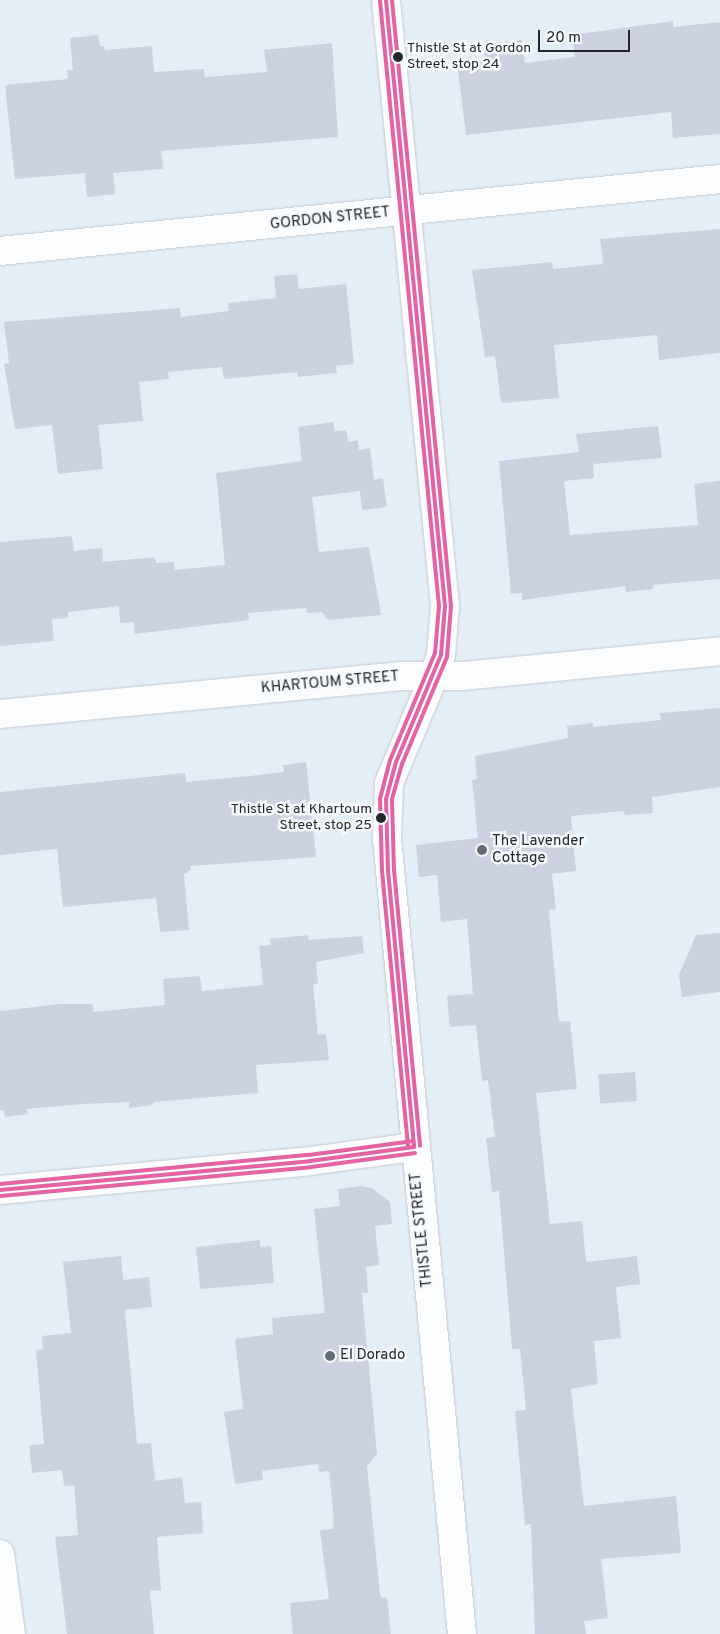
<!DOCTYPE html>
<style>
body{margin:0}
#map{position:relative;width:720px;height:1634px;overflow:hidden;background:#e4eef7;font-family:Overpass,sans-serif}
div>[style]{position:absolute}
.building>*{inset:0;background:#cbd1e1;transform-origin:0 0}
.roads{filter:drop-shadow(0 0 1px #c1c8cf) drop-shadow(0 0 1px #c1c8cf)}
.street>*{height:28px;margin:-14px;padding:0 14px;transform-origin:14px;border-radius:14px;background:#fbfcfe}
.secondary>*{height:28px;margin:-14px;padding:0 14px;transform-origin:14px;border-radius:14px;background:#fbfcfe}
.bus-1>*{height:4px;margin:-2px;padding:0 2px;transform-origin:2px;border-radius:2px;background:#e463a4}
.bus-2>*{height:4px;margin:-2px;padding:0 2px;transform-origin:2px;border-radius:2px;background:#e463a4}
.bus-3>*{height:4px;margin:-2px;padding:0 2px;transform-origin:2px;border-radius:2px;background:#e463a4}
.dots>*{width:14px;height:14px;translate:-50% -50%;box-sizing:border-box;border:2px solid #f5f9fc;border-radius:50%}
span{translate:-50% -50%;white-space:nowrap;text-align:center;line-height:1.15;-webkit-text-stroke:5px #f5f9fc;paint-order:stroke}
.bus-label{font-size:14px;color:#21272d}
.left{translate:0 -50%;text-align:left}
.right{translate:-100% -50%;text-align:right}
.street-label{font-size:15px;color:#21272d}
.poi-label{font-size:15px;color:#21272d}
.scale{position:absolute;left:538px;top:30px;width:92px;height:22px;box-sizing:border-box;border:2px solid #21272d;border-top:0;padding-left:6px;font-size:15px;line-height:18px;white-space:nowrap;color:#21272d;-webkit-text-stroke:4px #f5f9fc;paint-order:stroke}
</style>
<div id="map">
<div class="building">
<div style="clip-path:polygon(673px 21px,673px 27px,720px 22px,720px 134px,673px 138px,671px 112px,466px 135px,458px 71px,470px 69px,469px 63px,485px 61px,483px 44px,522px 40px,525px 63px,575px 57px,572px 35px)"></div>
<div style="clip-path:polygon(98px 35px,100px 46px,104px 46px,105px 50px,152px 46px,154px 72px,204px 69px,205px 77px,267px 72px,264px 50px,332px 43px,338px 137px,161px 151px,163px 169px,113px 173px,115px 194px,87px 197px,85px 173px,15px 179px,5px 85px,68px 79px,67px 70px,73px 70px,70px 38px)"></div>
<div style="clip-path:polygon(720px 229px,720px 353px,659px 360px,657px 335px,554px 345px,559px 398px,501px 403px,495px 356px,485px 357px,472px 270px,552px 262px,553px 269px,603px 264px,600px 239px)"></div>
<div style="clip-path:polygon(297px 274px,299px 289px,346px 284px,354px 364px,336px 366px,337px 373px,298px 377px,297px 372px,224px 379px,222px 367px,168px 372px,169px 379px,139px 382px,143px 421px,98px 425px,103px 469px,58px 474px,52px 425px,15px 429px,4px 364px,9px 363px,4px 322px,180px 308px,181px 317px,229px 311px,228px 303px,276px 298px,274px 276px)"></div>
<div style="clip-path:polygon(333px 422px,335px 431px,346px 430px,348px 442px,358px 440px,359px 450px,370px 448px,374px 480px,383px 478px,387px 507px,362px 510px,360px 491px,312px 497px,319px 552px,369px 547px,381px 615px,328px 620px,322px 612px,307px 613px,306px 608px,248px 613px,249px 620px,135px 634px,134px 622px,120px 623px,119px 606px,68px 612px,68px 618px,52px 619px,54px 641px,0 646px,0 542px,72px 536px,74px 551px,102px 548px,103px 562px,155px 557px,156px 563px,174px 562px,175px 570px,225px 565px,216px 473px,302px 461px,298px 427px)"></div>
<div style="clip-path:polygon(658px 426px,662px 458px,593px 464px,594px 478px,564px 481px,570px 535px,698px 525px,694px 484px,720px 481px,720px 579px,653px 585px,653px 589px,626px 592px,625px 586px,522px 600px,522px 593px,511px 594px,499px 461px,579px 452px,576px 434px)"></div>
<div style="clip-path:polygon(720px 708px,720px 787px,652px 797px,653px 813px,625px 815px,624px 811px,571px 816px,576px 871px,552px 874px,556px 909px,549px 910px,559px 1022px,570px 1021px,577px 1089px,536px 1093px,550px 1224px,582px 1221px,586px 1262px,637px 1256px,640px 1284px,616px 1287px,621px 1338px,594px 1341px,598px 1384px,571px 1389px,584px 1506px,676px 1496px,681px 1553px,601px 1559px,608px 1618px,584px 1621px,586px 1634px,535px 1634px,531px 1524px,525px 1525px,515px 1411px,526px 1410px,520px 1349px,512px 1349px,499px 1191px,492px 1192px,486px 1138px,495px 1137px,488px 1080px,482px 1081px,476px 1025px,450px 1027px,447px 996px,473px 994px,467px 919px,441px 922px,437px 875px,419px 877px,416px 845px,478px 838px,472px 780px,477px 779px,475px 756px,568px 738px,567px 726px,593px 723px,593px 727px,661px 720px,660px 713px)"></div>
<div style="clip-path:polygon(306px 762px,316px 857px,191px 866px,191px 870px,184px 874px,189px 930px,160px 932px,156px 898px,63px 907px,57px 849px,0 855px,0 792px,185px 773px,186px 782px,250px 776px,284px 772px,283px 765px)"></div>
<div style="clip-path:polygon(720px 933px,720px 992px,682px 997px,679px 975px,696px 935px)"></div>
<div style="clip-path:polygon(308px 935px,309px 940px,362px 936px,364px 953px,316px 962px,318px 984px,313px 984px,318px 1035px,326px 1034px,329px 1060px,256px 1065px,258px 1093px,153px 1102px,153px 1105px,129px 1108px,129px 1102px,83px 1104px,27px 1109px,28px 1114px,5px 1117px,4px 1110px,0 1110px,0 1011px,61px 1004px,93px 1004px,93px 1012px,165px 1005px,163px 979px,200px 976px,202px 991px,263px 985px,259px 946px,271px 945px,270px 939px)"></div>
<div style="left:635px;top:1072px;width:29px;height:37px;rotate:86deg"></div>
<div style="clip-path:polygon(361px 1186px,372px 1188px,390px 1202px,392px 1224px,375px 1226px,379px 1265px,366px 1267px,368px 1293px,362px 1293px,377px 1454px,367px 1466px,380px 1594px,382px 1598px,387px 1597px,391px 1634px,293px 1634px,290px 1603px,329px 1599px,320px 1530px,333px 1529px,334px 1521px,329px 1471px,319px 1472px,318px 1464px,262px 1471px,263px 1480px,235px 1484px,224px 1412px,243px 1409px,235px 1339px,273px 1334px,272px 1318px,325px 1313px,314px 1209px,340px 1206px,338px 1189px)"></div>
<div style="clip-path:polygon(260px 1240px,260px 1247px,271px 1246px,274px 1283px,200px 1289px,196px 1247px)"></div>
<div style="clip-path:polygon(121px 1256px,123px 1280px,149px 1277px,152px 1307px,125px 1310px,137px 1444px,151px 1443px,155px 1481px,182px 1477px,185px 1503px,201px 1502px,203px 1533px,157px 1537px,161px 1590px,150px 1591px,154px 1634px,67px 1634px,55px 1537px,78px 1535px,74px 1485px,64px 1486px,62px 1470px,32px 1473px,29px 1445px,44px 1444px,36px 1350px,43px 1349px,42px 1336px,71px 1333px,63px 1262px)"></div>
</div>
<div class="roads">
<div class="street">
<div style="left:0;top:251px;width:724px;rotate:-5.71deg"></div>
<div style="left:0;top:714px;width:404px;rotate:-5.4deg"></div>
<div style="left:402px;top:676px;width:60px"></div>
<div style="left:462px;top:676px;width:259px;rotate:-5.5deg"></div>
<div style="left:0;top:1554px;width:81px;rotate:82.2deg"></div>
</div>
<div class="secondary">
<div style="left:386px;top:0;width:609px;rotate:84.44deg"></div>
<div style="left:445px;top:606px;width:49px;rotate:94.7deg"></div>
<div style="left:441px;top:655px;width:22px;rotate:108deg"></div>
<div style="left:434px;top:676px;width:116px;rotate:112.8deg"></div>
<div style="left:389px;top:783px;width:55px;rotate:92.1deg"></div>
<div style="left:387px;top:838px;width:800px;rotate:84.62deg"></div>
<div style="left:0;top:1190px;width:311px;rotate:-5.3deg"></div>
<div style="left:310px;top:1161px;width:105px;rotate:-7.7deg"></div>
</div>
</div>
<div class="bus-1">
<div style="left:386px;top:0;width:609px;rotate:84.44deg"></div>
<div style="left:445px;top:606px;width:49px;rotate:94.7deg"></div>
<div style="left:441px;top:655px;width:116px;rotate:112.8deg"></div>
<div style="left:396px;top:762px;width:38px;rotate:105deg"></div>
<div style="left:386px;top:799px;width:71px;rotate:88.4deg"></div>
<div style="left:388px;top:870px;width:278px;rotate:84.6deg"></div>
<div style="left:0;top:1190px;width:311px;rotate:-5.3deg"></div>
<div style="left:310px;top:1161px;width:105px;rotate:-7.7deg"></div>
</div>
<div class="bus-2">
<div style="left:380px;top:1px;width:608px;rotate:84.43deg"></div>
<div style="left:439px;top:606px;width:47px;rotate:94.9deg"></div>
<div style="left:435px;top:653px;width:116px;rotate:112.8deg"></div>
<div style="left:390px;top:760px;width:40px;rotate:104.4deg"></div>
<div style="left:380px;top:799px;width:72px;rotate:88.4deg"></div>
<div style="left:382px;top:871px;width:278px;rotate:84.6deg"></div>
<div style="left:1px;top:1196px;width:311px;rotate:-5.3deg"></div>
<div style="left:311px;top:1167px;width:105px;rotate:-7.7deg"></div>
</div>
<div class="bus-3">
<div style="left:392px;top:0;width:609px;rotate:84.44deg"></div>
<div style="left:451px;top:606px;width:51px;rotate:94.5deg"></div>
<div style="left:447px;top:657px;width:116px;rotate:112.8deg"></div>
<div style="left:402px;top:764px;width:37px;rotate:106deg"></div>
<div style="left:392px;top:800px;width:70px;rotate:88.4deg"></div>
<div style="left:394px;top:870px;width:277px;rotate:84.6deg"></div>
<div style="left:0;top:1184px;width:310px;rotate:-5.4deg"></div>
<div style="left:309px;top:1155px;width:105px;rotate:-7.7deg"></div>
</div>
<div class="dots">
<div style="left:398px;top:57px;background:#21272d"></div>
<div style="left:381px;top:818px;background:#21272d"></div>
<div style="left:482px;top:850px;background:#656d74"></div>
<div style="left:330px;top:1356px;background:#656d74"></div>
</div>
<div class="bus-label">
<span class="left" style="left:407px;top:57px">Thistle St at Gordon<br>Street, stop 24</span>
<span class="right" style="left:372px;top:818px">Thistle St at Khartoum<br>Street, stop 25</span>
</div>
<div class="street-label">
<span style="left:330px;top:219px;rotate:-6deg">GORDON STREET</span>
<span style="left:330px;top:683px;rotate:-5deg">KHARTOUM STREET</span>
<span style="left:422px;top:1230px;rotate:-96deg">THISTLE STREET</span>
</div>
<div class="poi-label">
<span class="left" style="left:492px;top:850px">The Lavender<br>Cottage</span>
<span class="left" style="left:340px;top:1356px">El Dorado</span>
</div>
<div class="scale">20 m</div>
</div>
